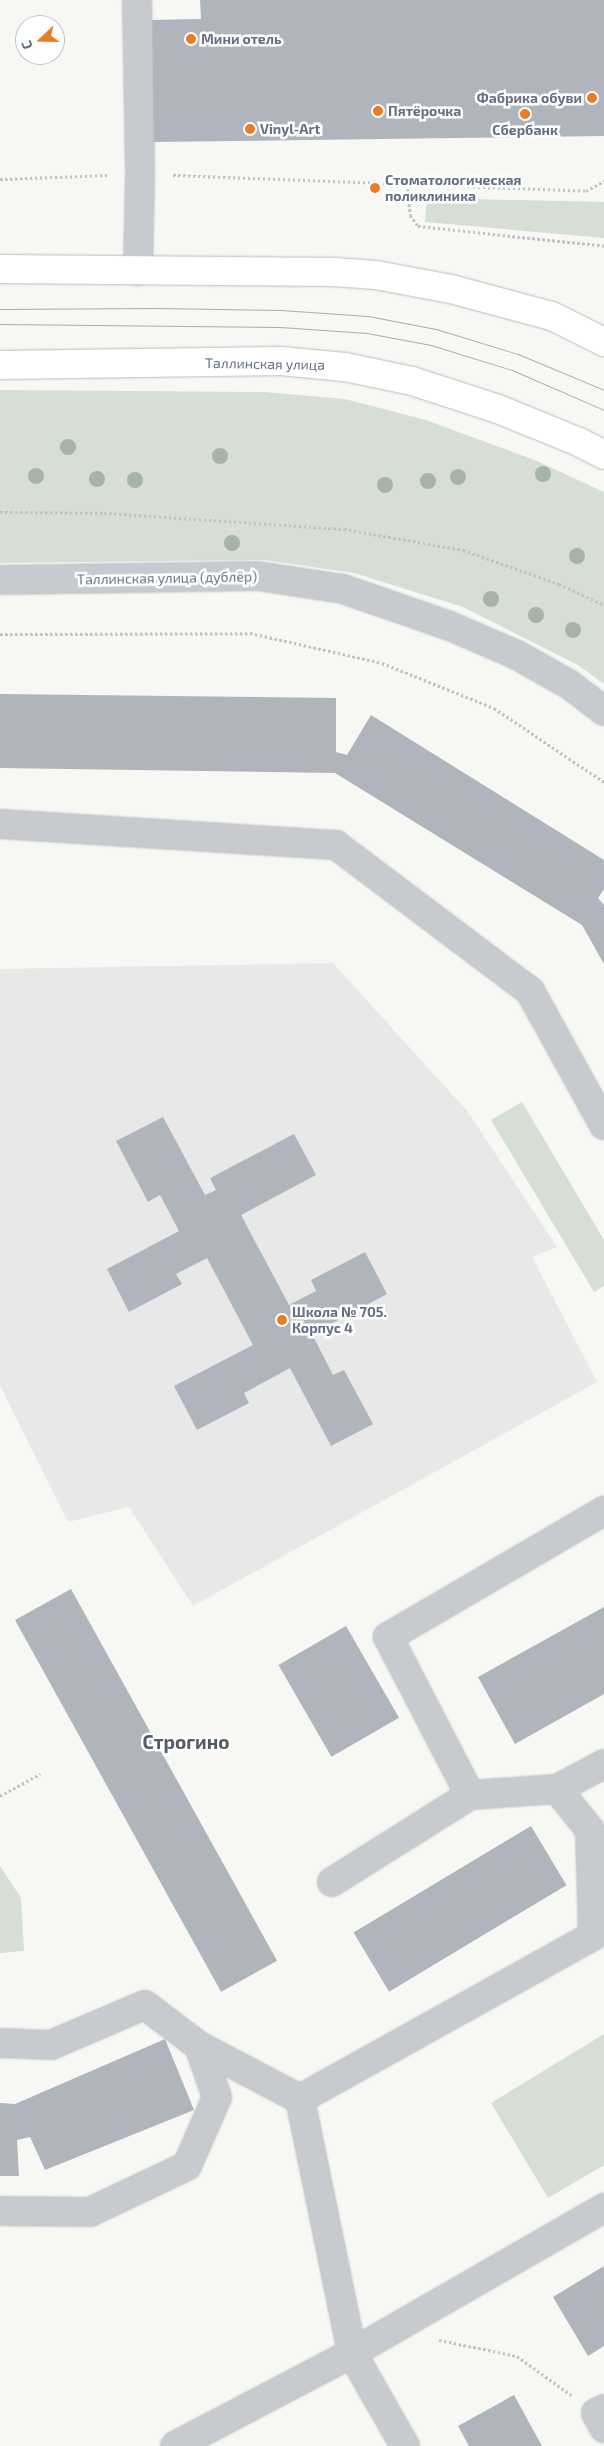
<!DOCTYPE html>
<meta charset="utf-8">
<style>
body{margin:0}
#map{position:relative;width:604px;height:2446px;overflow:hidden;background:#f7f7f4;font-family:"Exo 2",sans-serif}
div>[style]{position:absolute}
.built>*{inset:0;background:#e7e8e7}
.green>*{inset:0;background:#d7dfd5}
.building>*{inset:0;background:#afb4bd;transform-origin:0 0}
.path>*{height:3px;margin-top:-1.5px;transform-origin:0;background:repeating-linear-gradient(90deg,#c1c2c5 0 2.5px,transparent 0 5px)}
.roads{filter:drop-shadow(0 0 1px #babcc2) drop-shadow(0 0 1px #babcc2)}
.minor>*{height:28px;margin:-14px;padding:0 14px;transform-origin:14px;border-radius:14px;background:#c7cace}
.major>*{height:28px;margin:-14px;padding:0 14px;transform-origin:14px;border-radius:14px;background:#fff}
.tram>*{height:1px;margin:-0.5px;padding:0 0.5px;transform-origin:0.5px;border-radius:0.5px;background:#a7abb3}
.trees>*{width:16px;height:16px;margin:-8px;border-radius:50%;background:#a6b4a5}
.dots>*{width:14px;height:14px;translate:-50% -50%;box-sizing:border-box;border:2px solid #fff;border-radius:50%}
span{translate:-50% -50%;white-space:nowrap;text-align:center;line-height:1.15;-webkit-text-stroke:5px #fff;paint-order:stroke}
.poi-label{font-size:14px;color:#657087;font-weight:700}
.left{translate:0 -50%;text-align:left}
.right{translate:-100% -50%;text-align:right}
.street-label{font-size:14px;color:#657087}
.district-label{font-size:19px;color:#535b6b;font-weight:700}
.north{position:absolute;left:15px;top:15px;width:50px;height:50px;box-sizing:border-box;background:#fff;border:1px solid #c1c6cf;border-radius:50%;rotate:249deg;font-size:14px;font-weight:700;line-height:20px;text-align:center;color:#657087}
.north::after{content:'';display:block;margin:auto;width:18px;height:22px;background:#eb7c21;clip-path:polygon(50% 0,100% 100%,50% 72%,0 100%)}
</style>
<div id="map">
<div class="built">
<div style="clip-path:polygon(333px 963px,468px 1112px,557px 1247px,532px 1257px,597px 1382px,193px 1606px,129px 1507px,68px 1522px,0 1385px,0 969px)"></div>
</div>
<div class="green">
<div style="clip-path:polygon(427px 198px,604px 202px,604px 238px,425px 222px)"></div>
<div style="clip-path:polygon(0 390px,264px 392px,345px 399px,426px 420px,537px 461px,604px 492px,604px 684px,578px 665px,463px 607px,354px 573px,265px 560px,0 563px)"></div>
<div style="clip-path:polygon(522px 1102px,604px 1240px,604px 1286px,594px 1292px,491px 1120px)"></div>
<div style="clip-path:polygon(0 1866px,21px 1898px,24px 1951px,0 1953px)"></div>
<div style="clip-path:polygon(604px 2034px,604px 2165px,548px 2198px,491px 2103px)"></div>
</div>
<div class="building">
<div style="clip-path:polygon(200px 0,604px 0,604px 136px,153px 142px,152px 20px,201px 19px)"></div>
<div style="clip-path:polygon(0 694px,336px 698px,336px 752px,347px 755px,371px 715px,604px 860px,604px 889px,598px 898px,604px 905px,604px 964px,582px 925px,335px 773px,0 768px)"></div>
<div style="clip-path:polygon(163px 1117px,205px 1195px,216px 1190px,210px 1178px,294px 1134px,316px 1175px,241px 1215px,289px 1305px,316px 1291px,311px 1280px,365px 1252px,387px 1294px,312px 1334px,333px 1375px,344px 1370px,373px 1424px,331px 1446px,290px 1368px,244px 1393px,249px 1403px,197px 1430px,174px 1386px,253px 1345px,207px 1258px,176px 1274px,182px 1284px,129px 1312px,107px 1269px,179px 1231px,160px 1195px,148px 1202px,116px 1141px)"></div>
<div style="left:71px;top:1589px;width:425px;height:64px;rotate:61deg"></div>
<div style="clip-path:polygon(604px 1607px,604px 1694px,515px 1744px,478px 1677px)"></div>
<div style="left:346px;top:1626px;width:106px;height:78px;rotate:60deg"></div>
<div style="left:531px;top:1826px;width:69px;height:207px;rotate:59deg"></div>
<div style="clip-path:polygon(165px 2039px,194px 2110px,45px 2170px,30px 2137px,17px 2140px,19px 2176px,0 2176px,0 2103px,15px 2104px)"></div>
<div style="clip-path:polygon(604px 2266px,604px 2346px,588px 2356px,553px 2297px)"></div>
<div style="clip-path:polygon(514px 2395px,542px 2446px,469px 2446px,458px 2426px)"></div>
</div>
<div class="path">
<div style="left:173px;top:175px;width:413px;rotate:2.2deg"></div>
<div style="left:586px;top:191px;width:21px;rotate:-29deg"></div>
<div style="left:0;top:179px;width:109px;rotate:-2.1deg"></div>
<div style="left:407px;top:184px;width:31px;rotate:84deg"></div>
<div style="left:410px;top:215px;width:14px;rotate:54deg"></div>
<div style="left:418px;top:226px;width:187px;rotate:6.1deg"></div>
<div style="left:0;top:512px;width:104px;rotate:0.6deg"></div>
<div style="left:104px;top:513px;width:241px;rotate:3.8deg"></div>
<div style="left:344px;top:529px;width:121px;rotate:10deg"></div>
<div style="left:463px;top:550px;width:102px;rotate:19.5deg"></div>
<div style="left:559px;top:584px;width:50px;rotate:25deg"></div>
<div style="left:0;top:634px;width:250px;rotate:-0.2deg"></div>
<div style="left:250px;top:633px;width:135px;rotate:12.8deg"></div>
<div style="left:382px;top:663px;width:121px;rotate:21.9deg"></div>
<div style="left:494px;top:708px;width:133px;rotate:33.9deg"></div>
<div style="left:0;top:1796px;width:46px;rotate:-28.8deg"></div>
<div style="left:439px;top:2340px;width:80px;rotate:11.6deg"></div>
<div style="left:517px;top:2356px;width:67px;rotate:35.8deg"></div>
</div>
<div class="roads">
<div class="minor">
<div style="left:137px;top:0;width:174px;rotate:89deg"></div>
<div style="left:140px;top:174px;width:97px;rotate:91.2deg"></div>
<div style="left:0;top:580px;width:258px;rotate:-0.9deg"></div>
<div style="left:258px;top:576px;width:86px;rotate:8.7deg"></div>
<div style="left:343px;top:589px;width:113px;rotate:19.1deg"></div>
<div style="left:450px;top:626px;width:73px;rotate:23.4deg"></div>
<div style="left:517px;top:655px;width:61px;rotate:29.5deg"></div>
<div style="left:570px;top:685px;width:43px;rotate:37.4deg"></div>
<div style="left:0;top:824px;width:337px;rotate:3.6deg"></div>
<div style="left:336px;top:845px;width:243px;rotate:37deg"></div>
<div style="left:530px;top:991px;width:153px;rotate:61.1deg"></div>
<div style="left:470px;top:1795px;width:87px;rotate:-3.9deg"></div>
<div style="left:332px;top:1882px;width:163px;rotate:-32.2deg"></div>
<div style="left:470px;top:1795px;width:178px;rotate:-117.4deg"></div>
<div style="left:388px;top:1637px;width:250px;rotate:-30.3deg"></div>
<div style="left:0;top:2043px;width:51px;rotate:2.2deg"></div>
<div style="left:51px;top:2045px;width:102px;rotate:-23.1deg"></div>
<div style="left:145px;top:2005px;width:68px;rotate:37.2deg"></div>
<div style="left:300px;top:2099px;width:259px;rotate:78.4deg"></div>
<div style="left:352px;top:2353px;width:107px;rotate:60.3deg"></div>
<div style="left:0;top:2211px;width:90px;rotate:0.6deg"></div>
<div style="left:90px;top:2212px;width:107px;rotate:-25.4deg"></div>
<div style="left:187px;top:2166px;width:75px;rotate:-66.5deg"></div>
<div style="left:217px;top:2097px;width:54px;rotate:-109.4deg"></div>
<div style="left:199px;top:2046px;width:114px;rotate:27.7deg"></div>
<div style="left:300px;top:2099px;width:335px;rotate:-29.1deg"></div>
<div style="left:593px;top:1936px;width:106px;rotate:-91.6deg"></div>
<div style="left:590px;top:1830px;width:53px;rotate:-128.8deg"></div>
<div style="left:557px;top:1789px;width:53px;rotate:-28deg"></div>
<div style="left:604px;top:2409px;width:9px;rotate:153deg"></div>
<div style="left:596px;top:2413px;width:17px;rotate:62deg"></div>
<div style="left:175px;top:2446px;width:200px;rotate:-27.7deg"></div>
<div style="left:352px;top:2353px;width:291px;rotate:-29.9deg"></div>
</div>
<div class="major">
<div style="left:0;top:269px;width:334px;rotate:0.5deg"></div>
<div style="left:334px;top:272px;width:42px;rotate:4.1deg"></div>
<div style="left:376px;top:275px;width:76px;rotate:10.6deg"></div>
<div style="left:451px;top:289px;width:105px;rotate:15deg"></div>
<div style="left:552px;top:316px;width:58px;rotate:26.6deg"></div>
<div style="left:0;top:365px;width:281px;rotate:-0.8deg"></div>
<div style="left:281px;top:361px;width:64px;rotate:5.4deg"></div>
<div style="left:345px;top:367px;width:68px;rotate:11.8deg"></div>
<div style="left:412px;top:381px;width:90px;rotate:18deg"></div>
<div style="left:498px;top:409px;width:87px;rotate:22.2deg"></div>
<div style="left:579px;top:442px;width:28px;rotate:27deg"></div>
</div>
</div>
<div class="tram">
<div style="left:0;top:309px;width:155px;rotate:-0.4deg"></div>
<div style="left:155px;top:308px;width:126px;rotate:0.9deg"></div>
<div style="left:281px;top:310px;width:87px;rotate:3.9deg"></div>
<div style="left:368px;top:316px;width:69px;rotate:10.8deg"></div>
<div style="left:436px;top:329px;width:86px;rotate:17deg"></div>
<div style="left:518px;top:354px;width:93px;rotate:22.7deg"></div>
<div style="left:0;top:324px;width:280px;rotate:0.6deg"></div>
<div style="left:280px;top:327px;width:87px;rotate:3.9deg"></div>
<div style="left:367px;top:333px;width:65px;rotate:10.6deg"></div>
<div style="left:431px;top:345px;width:85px;rotate:17.2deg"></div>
<div style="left:512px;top:370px;width:100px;rotate:23.5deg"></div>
</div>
<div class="trees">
<div style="left:68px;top:447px"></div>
<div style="left:220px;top:456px"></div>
<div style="left:543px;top:474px"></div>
<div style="left:36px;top:476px"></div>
<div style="left:458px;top:477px"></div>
<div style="left:97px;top:479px"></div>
<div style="left:135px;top:480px"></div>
<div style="left:428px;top:481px"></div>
<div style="left:385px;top:485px"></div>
<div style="left:232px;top:543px"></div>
<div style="left:577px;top:556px"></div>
<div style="left:491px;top:599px"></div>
<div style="left:536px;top:615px"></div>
<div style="left:573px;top:630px"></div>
</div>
<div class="dots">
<div style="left:191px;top:39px;background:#eb7c21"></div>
<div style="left:592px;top:98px;background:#eb7c21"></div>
<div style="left:378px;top:111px;background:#eb7c21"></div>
<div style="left:525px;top:114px;background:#eb7c21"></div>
<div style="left:250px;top:129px;background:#eb7c21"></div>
<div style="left:375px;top:188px;background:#eb7c21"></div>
<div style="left:282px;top:1320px;background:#eb7c21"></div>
</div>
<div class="poi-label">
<span class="left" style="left:201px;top:39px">Мини отель</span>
<span class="right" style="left:582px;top:98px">Фабрика обуви</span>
<span class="left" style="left:388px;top:111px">Пятёрочка</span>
<span class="left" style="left:260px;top:129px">Vinyl-Art</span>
<span style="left:525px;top:130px">Сбербанк</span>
<span class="left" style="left:385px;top:188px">Стоматологическая<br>поликлиника</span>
<span class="left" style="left:292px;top:1320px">Школа № 705.<br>Корпус 4</span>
</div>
<div class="street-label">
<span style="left:265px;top:364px;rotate:1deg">Таллинская улица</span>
<span style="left:167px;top:578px;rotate:-1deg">Таллинская улица (дублёр)</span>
</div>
<div class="district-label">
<span style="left:186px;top:1742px">Строгино</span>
</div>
<div class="north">С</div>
</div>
